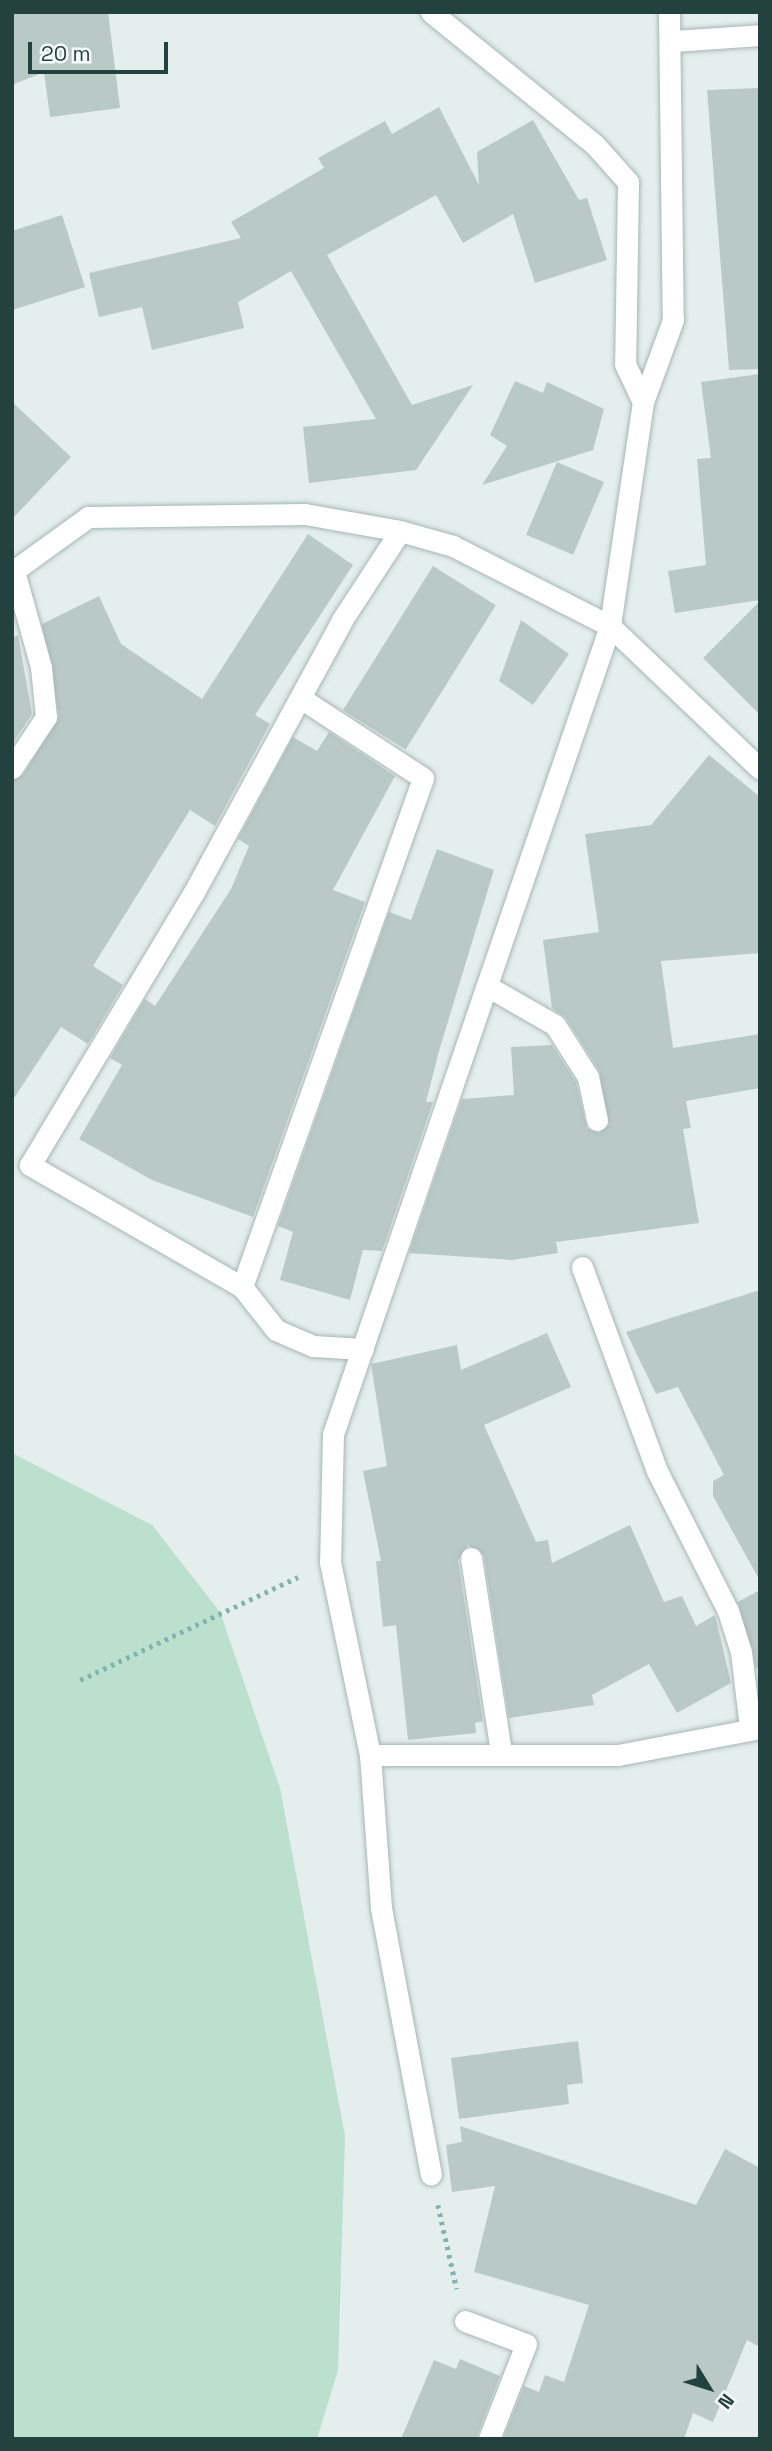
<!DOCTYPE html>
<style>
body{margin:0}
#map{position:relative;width:772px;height:2451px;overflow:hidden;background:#e4eeec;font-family:"Space Grotesk",sans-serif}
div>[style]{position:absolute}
.green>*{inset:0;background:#bbe0ce}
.building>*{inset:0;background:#b9c9c6;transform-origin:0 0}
.path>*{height:4.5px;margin-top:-2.25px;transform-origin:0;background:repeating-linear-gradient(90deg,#82b3af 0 3.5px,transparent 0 8.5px)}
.roads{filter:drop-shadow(0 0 2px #a6b7b5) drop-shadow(0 0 2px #a6b7b5)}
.service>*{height:21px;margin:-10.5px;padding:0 10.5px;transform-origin:10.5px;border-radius:10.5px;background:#fff}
.minor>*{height:21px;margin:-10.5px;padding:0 10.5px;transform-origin:10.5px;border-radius:10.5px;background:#fff}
span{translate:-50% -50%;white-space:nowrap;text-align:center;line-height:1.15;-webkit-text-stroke:5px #f5faf9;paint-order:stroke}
.frame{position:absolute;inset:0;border:14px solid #22413f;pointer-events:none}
.north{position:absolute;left:674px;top:2353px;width:70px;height:70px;-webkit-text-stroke:5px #f5faf9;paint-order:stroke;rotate:128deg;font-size:19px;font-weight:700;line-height:28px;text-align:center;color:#22413f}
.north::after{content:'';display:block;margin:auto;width:24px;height:32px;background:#22413f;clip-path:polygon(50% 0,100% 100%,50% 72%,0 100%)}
.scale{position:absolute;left:28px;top:42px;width:140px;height:32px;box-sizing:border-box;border:4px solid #22413f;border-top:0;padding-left:9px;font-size:21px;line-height:24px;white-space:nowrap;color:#22413f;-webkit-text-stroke:5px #f5faf9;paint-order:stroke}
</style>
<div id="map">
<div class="green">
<div style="clip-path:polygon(12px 1453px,152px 1525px,220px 1612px,280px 1788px,345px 2136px,338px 2370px,317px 2439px,12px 2439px)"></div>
</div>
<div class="building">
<div style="clip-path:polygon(12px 12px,108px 12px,120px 108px,50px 117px,44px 72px,12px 85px)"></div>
<div style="clip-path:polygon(760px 88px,760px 369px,729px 370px,707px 90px)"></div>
<div style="clip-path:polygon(439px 107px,479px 185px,477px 152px,533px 120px,579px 200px,587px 198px,607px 260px,535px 283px,513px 214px,463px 243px,436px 195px,327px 255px,412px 405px,473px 385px,416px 470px,309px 483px,303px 427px,376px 419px,291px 271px,238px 302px,244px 328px,152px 350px,142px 307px,99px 317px,89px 273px,241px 238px,231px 222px,324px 168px,318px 158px,385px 121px,392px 134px)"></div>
<div style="clip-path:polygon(62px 215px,85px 287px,12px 310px,12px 231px)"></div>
<div style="clip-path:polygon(760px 374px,760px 600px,675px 613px,668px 571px,706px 565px,697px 459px,711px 458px,701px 382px)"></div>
<div style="clip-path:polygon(515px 381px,543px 393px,547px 382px,604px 409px,593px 450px,482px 485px,507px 446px,490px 435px)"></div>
<div style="clip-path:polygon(12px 402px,71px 457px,12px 519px)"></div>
<div style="left:557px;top:462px;width:51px;height:79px;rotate:23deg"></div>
<div style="clip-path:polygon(308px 534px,353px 565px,255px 715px,270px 724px,215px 826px,190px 810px,93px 966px,123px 985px,88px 1044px,61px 1027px,12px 1101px,12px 781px,23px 775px,59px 716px,42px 624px,99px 596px,121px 644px,202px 699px)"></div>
<div style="left:433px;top:566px;width:74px;height:170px;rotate:32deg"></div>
<div style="clip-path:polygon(760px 601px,760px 715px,703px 658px)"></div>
<div style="clip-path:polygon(521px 620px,569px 654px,533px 705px,499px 681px)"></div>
<div style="clip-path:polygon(18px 635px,32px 714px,12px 744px,12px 638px)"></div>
<div style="clip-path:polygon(329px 732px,395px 776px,333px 890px,365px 902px,253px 1217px,152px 1180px,79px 1139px,122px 1065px,110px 1058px,145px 999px,155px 1006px,231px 889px,249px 846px,238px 839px,293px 737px,317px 751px)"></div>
<div style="clip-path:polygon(709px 755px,760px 797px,760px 953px,661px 961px,673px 1048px,760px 1034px,760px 1088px,686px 1101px,691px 1128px,683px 1129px,699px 1223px,556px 1242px,558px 1253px,512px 1260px,409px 1253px,462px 1099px,514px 1095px,511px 1047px,552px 1045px,576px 1082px,587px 1128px,599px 1133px,609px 1125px,599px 1070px,566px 1018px,552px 1008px,543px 940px,599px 932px,585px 834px,651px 825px)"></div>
<div style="clip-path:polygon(437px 849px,494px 870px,439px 1051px,426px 1102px,433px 1102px,382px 1251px,363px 1250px,350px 1300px,280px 1280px,293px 1232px,278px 1226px,389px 912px,411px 920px)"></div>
<div style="clip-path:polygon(760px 1290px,760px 1581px,713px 1496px,713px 1481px,724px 1475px,678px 1387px,656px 1394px,626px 1332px)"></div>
<div style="clip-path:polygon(547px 1333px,571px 1387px,484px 1425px,536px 1542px,548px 1540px,552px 1563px,630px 1525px,664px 1602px,682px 1596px,696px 1626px,715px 1615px,731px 1683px,677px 1713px,649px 1664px,592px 1695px,594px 1705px,509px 1718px,484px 1556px,468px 1545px,458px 1560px,483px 1721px,475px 1723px,476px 1733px,408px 1740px,396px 1625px,383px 1627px,376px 1561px,381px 1561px,363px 1471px,387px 1466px,371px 1364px,457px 1345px,461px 1370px)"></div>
<div style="clip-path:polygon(760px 1590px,760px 1667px,756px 1669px,738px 1602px)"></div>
<div style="clip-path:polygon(578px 2041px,583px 2083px,567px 2085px,569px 2104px,459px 2119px,451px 2058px)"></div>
<div style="clip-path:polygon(460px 2126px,696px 2205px,725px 2149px,760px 2168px,760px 2347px,747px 2340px,713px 2422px,693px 2413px,684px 2439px,503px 2439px,524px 2386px,539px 2392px,545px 2375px,564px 2382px,589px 2305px,474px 2272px,495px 2186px,452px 2192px,446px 2145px,462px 2142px)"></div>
<div style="clip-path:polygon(460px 2359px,500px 2376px,476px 2439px,401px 2439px,434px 2360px,456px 2369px)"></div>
</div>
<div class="path">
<div style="left:80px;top:1680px;width:241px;rotate:-25.3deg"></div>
<div style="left:438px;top:2205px;width:86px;rotate:77.3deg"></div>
</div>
<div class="roads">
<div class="service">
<div style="left:12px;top:768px;width:61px;rotate:-56.3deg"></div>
<div style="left:46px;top:717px;width:50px;rotate:-95.7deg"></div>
<div style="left:41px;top:667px;width:100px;rotate:-105.7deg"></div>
<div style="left:487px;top:986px;width:78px;rotate:29.8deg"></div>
<div style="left:555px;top:1025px;width:62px;rotate:57.6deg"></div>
<div style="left:588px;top:1077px;width:44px;rotate:78.2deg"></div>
<div style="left:582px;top:1267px;width:217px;rotate:69.8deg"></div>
<div style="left:657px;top:1471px;width:157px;rotate:63.1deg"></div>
<div style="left:728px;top:1611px;width:43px;rotate:72.4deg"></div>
<div style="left:741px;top:1652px;width:77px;rotate:83.2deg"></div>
<div style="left:471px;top:1558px;width:196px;rotate:81.2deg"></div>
<div style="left:370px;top:1755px;width:153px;rotate:85.9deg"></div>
<div style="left:381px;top:1908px;width:271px;rotate:79.4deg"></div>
<div style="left:465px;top:2321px;width:65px;rotate:20.7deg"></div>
<div style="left:526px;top:2344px;width:102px;rotate:111.3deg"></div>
</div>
<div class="minor">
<div style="left:431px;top:12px;width:211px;rotate:39deg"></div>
<div style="left:595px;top:145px;width:50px;rotate:48.3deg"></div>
<div style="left:628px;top:182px;width:182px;rotate:90.9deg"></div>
<div style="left:625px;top:364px;width:42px;rotate:64.7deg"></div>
<div style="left:669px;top:12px;width:308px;rotate:89.3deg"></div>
<div style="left:673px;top:320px;width:87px;rotate:110.1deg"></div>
<div style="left:643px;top:402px;width:226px;rotate:98.4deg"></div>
<div style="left:610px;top:626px;width:854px;rotate:108.92deg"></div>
<div style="left:333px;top:1434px;width:128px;rotate:91.3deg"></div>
<div style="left:330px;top:1562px;width:197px;rotate:78.3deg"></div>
<div style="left:370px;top:1755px;width:248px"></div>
<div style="left:618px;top:1755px;width:145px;rotate:-10.8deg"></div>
<div style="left:673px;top:41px;width:87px;rotate:-3.9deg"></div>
<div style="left:12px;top:572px;width:94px;rotate:-35.9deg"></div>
<div style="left:88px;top:517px;width:217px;rotate:-0.8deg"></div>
<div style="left:305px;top:514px;width:97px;rotate:10.1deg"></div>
<div style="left:400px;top:531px;width:55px;rotate:15.8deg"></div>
<div style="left:453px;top:546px;width:176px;rotate:27deg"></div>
<div style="left:610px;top:626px;width:207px;rotate:43.6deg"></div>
<div style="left:242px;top:1287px;width:540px;rotate:-70.42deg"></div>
<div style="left:423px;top:778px;width:145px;rotate:-146.9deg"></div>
<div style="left:363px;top:1349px;width:50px;rotate:-176.6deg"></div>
<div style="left:313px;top:1346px;width:40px;rotate:-156.6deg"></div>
<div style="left:276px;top:1330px;width:55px;rotate:-128.3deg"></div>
<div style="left:242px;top:1287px;width:245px;rotate:-150.1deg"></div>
<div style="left:30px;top:1165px;width:318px;rotate:-59deg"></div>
<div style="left:194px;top:892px;width:310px;rotate:-61.4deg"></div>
<div style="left:342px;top:620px;width:106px;rotate:-56.9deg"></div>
</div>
</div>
<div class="frame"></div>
<div class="north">N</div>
<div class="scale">20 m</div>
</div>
